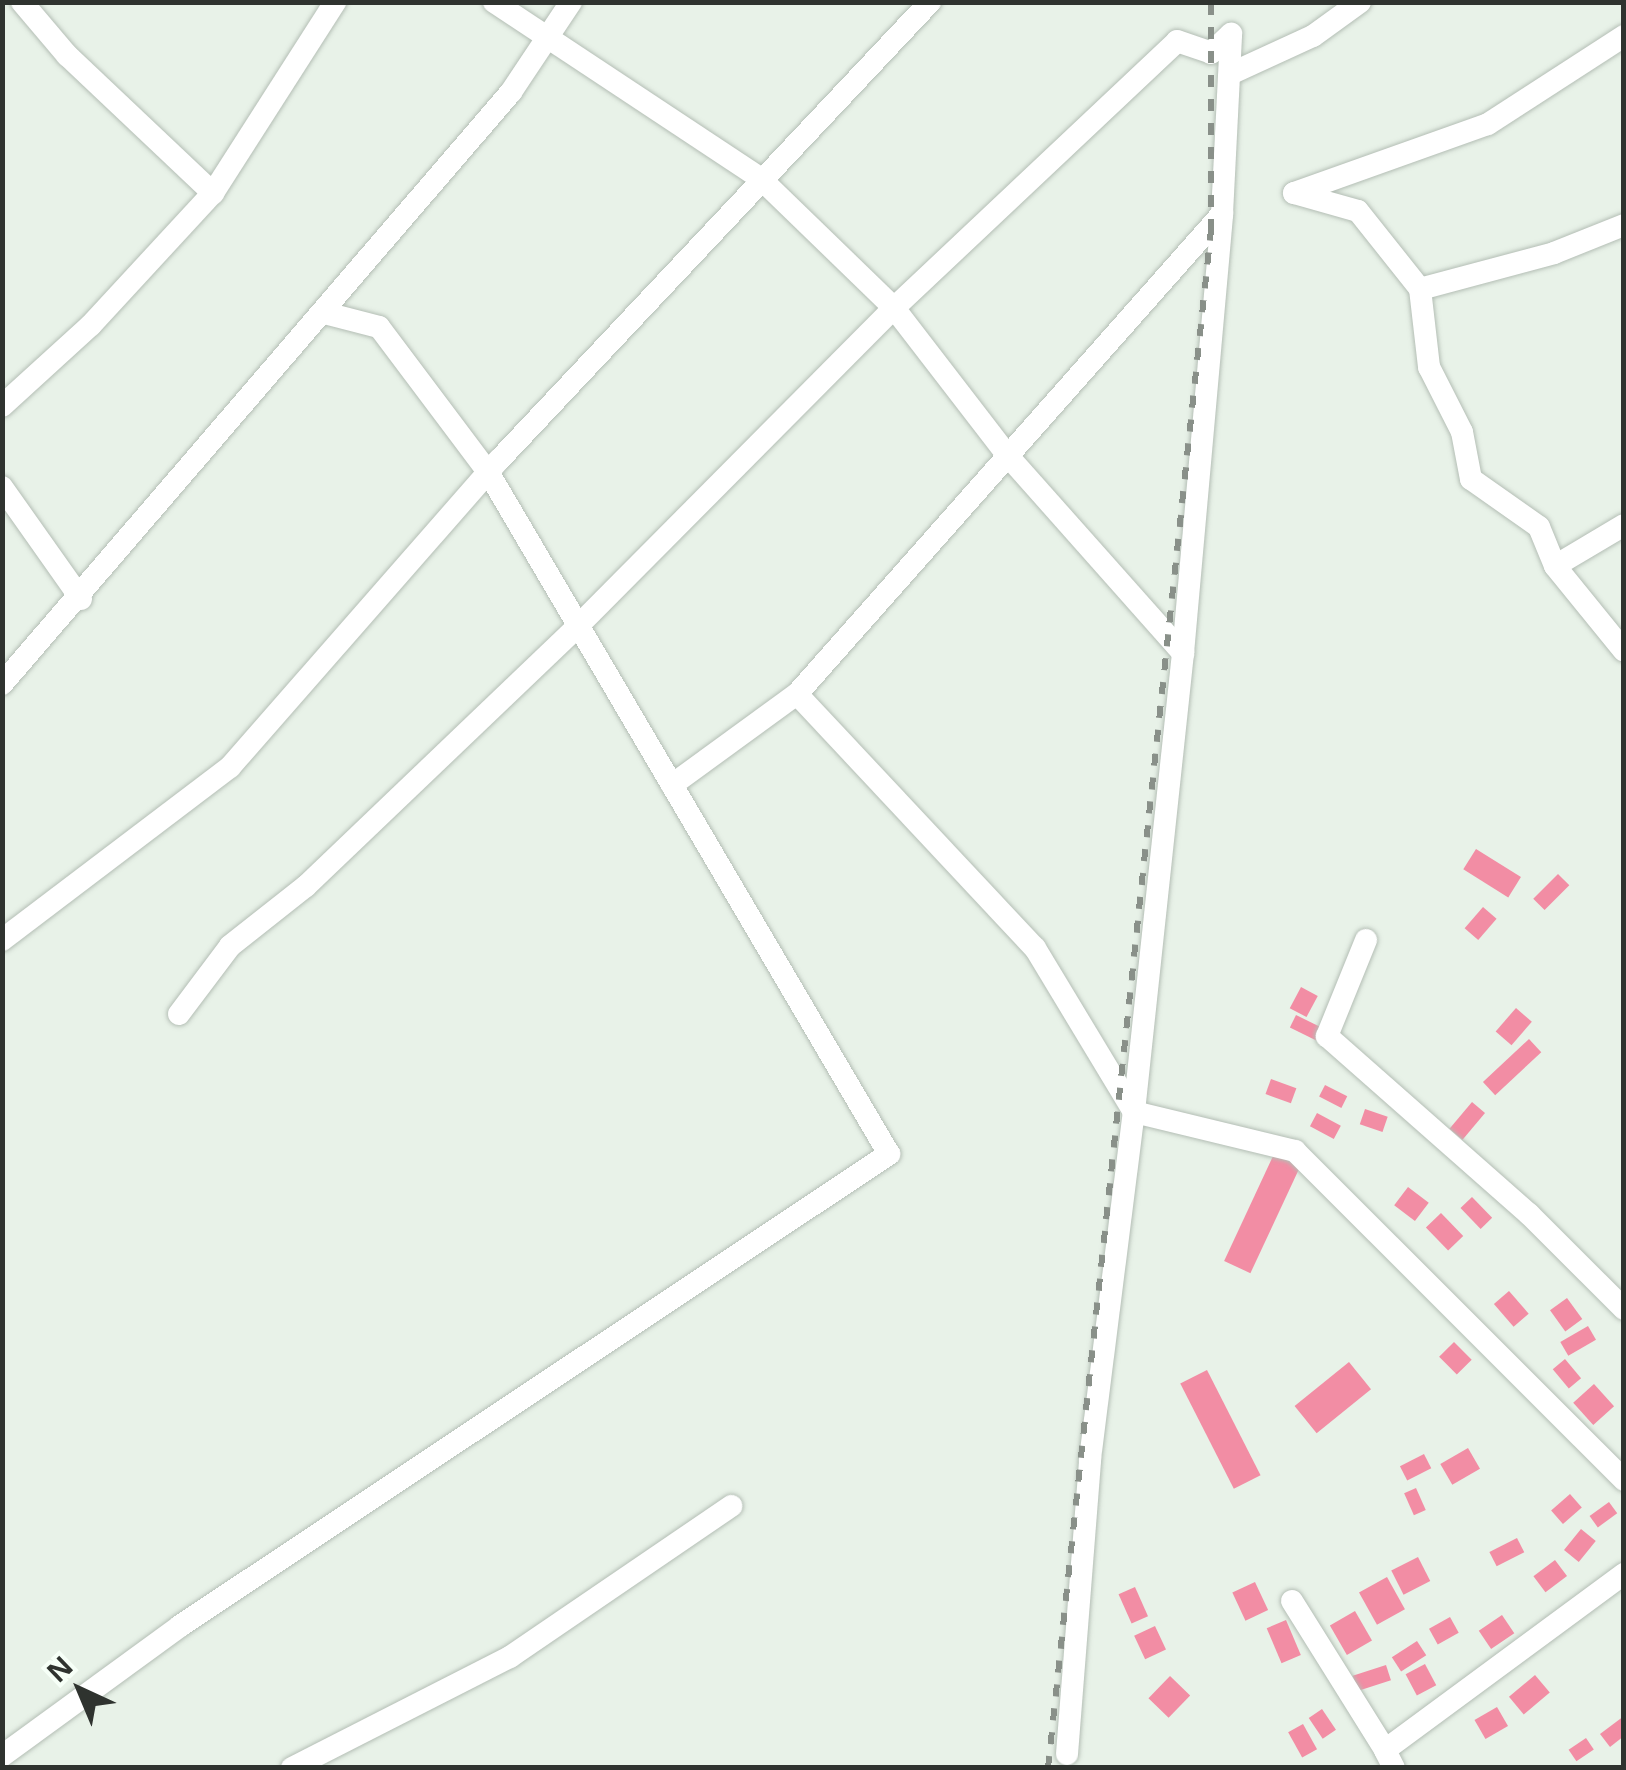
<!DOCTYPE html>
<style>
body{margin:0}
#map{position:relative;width:1626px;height:1770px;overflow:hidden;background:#e8f2e8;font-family:"Noto Sans",sans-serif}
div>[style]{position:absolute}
.building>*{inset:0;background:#f28da4;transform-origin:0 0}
.roads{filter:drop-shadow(0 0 2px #b4beb5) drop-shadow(0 0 2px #b4beb5)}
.street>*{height:22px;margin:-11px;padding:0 11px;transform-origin:11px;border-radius:11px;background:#fff}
.rail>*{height:6px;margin-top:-3px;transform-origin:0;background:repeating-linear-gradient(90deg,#899089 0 12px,transparent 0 24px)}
span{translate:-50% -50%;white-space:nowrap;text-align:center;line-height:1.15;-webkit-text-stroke:8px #f6fff7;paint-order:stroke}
.frame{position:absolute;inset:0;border:5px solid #2f332f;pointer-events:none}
.north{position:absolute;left:30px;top:1640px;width:100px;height:100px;-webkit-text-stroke:8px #f6fff7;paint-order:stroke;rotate:316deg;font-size:28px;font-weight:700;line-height:40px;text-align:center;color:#2f332f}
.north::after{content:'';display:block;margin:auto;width:35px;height:45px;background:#2f332f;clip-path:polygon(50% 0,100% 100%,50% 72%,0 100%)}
</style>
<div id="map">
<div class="building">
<div style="left:1476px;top:849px;width:53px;height:24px;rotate:32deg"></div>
<div style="left:1558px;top:874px;width:16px;height:35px;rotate:45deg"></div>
<div style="left:1483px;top:907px;width:18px;height:28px;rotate:41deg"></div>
<div style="left:1301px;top:987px;width:19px;height:24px;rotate:28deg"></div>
<div style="left:1516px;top:1008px;width:21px;height:31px;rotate:41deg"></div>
<div style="left:1296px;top:1015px;width:30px;height:14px;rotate:26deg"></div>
<div style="left:1529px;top:1039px;width:18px;height:63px;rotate:47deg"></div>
<div style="left:1271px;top:1079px;width:27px;height:16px;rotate:20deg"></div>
<div style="left:1325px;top:1085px;width:25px;height:13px;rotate:27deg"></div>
<div style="left:1472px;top:1102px;width:17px;height:35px;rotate:40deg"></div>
<div style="left:1365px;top:1109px;width:24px;height:16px;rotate:19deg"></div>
<div style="left:1317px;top:1113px;width:27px;height:15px;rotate:28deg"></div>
<div style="left:1274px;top:1154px;width:29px;height:118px;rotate:25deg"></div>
<div style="left:1408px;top:1187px;width:26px;height:23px;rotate:37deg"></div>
<div style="left:1472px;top:1197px;width:29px;height:16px;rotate:46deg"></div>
<div style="left:1441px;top:1213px;width:32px;height:21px;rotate:46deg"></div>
<div style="left:1509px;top:1291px;width:30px;height:20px;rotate:49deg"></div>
<div style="left:1567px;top:1298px;width:26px;height:21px;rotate:54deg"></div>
<div style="left:1588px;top:1326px;width:16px;height:32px;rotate:60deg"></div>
<div style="left:1454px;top:1342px;width:25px;height:21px;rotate:45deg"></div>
<div style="left:1565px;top:1359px;width:25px;height:16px;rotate:50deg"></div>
<div style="left:1349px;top:1362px;width:35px;height:70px;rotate:51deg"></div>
<div style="left:1207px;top:1370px;width:118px;height:30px;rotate:63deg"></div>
<div style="left:1594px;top:1384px;width:30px;height:28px;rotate:48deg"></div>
<div style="left:1468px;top:1448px;width:24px;height:32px;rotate:60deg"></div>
<div style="left:1424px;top:1454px;width:16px;height:27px;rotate:63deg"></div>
<div style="left:1416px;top:1488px;width:24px;height:13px;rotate:66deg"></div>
<div style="left:1570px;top:1494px;width:18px;height:25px;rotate:49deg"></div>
<div style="left:1609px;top:1502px;width:14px;height:24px;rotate:54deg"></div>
<div style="left:1581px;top:1529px;width:19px;height:27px;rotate:39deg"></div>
<div style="left:1517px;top:1538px;width:16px;height:31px;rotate:63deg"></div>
<div style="left:1418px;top:1557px;width:27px;height:30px;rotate:63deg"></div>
<div style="left:1555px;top:1560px;width:20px;height:27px;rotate:53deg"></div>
<div style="left:1387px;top:1577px;width:37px;height:32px;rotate:61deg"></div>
<div style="left:1255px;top:1582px;width:31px;height:25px;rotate:65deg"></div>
<div style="left:1135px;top:1587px;width:32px;height:18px;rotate:66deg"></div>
<div style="left:1355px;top:1611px;width:34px;height:29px;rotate:60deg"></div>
<div style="left:1502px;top:1615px;width:22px;height:28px;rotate:56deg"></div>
<div style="left:1450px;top:1617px;width:18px;height:24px;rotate:61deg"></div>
<div style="left:1286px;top:1620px;width:38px;height:21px;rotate:67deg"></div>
<div style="left:1155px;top:1626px;width:26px;height:23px;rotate:65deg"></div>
<div style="left:1417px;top:1641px;width:17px;height:30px;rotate:57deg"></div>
<div style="left:1425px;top:1664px;width:24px;height:22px;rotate:62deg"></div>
<div style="left:1386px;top:1665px;width:16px;height:35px;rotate:72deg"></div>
<div style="left:1535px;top:1675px;width:23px;height:34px;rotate:50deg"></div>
<div style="left:1170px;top:1676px;width:28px;height:31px;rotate:44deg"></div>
<div style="left:1497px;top:1707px;width:22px;height:26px;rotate:60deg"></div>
<div style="left:1322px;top:1709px;width:25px;height:16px;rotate:56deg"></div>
<div style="clip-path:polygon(1624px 1716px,1624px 1736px,1610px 1747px,1600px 1734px)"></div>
<div style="left:1303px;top:1724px;width:29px;height:17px;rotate:61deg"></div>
<div style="left:1586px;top:1738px;width:14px;height:21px;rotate:56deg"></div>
</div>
<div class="roads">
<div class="street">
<div style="left:22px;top:2px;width:70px;rotate:49.7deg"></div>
<div style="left:67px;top:55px;width:201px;rotate:43.4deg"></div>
<div style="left:494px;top:2px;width:319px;rotate:33.5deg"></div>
<div style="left:760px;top:178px;width:187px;rotate:44.1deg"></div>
<div style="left:894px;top:308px;width:187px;rotate:52.4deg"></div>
<div style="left:1008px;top:456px;width:264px;rotate:48.4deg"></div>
<div style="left:1183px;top:653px;width:462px;rotate:96.1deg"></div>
<div style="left:1624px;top:36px;width:162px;rotate:147.1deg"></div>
<div style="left:1488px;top:124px;width:206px;rotate:160.4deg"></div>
<div style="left:1294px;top:193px;width:66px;rotate:15.7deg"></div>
<div style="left:1358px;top:211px;width:100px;rotate:51.5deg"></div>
<div style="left:1420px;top:289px;width:139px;rotate:-15deg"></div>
<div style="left:1554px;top:253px;width:75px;rotate:-21.8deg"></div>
<div style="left:1230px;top:74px;width:91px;rotate:-24.6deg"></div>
<div style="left:1313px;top:36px;width:58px;rotate:-35.9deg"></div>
<div style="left:1420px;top:289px;width:79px;rotate:83.4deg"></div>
<div style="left:1429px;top:367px;width:73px;rotate:63.1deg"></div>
<div style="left:1462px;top:432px;width:48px;rotate:79.2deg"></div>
<div style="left:1471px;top:479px;width:83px;rotate:35.2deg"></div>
<div style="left:1539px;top:527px;width:42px;rotate:67.7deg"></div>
<div style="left:2px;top:406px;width:120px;rotate:-42.3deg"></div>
<div style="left:91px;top:325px;width:180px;rotate:-47.3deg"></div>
<div style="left:213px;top:193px;width:227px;rotate:-57.4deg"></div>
<div style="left:2px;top:487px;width:137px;rotate:54.8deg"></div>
<div style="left:1624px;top:525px;width:80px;rotate:149.3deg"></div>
<div style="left:1555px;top:566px;width:109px;rotate:50.9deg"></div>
<div style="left:1183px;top:653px;width:441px;rotate:-84.9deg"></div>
<div style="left:1222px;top:214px;width:180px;rotate:-87.1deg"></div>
<div style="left:2px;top:684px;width:781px;rotate:-49.31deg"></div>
<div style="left:511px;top:92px;width:108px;rotate:-56.3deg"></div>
<div style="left:797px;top:694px;width:348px;rotate:46.9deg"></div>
<div style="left:1035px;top:948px;width:188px;rotate:58.9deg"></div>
<div style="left:672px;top:785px;width:155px;rotate:-36.1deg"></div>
<div style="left:797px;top:694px;width:641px;rotate:-48.48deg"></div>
<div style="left:2px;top:940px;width:286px;rotate:-37.2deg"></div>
<div style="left:230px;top:767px;width:408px;rotate:-48.8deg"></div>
<div style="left:499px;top:460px;width:629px;rotate:-46.74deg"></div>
<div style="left:1366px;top:940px;width:104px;rotate:112.1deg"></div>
<div style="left:1327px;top:1036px;width:269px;rotate:41.4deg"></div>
<div style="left:1529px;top:1214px;width:134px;rotate:45deg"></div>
<div style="left:179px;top:1014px;width:85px;rotate:-53.1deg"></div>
<div style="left:230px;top:946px;width:97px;rotate:-38.3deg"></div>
<div style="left:306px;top:886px;width:378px;rotate:-43.7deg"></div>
<div style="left:579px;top:625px;width:447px;rotate:-45.2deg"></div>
<div style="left:894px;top:308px;width:389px;rotate:-43.3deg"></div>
<div style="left:1177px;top:41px;width:36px;rotate:19deg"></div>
<div style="left:1211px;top:53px;width:28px;rotate:-44deg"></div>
<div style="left:1292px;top:1601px;width:176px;rotate:58deg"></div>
<div style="left:1067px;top:1754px;width:296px;rotate:-85.5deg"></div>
<div style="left:1090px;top:1459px;width:350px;rotate:-82.8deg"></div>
<div style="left:1134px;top:1112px;width:166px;rotate:13.6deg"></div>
<div style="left:1295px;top:1151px;width:465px;rotate:45deg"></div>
<div style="left:2px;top:1756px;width:220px;rotate:-36.1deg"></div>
<div style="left:180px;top:1626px;width:852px;rotate:-33.65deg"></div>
<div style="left:889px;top:1154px;width:791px;rotate:-120.45deg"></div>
<div style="left:488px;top:472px;width:181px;rotate:-126.9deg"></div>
<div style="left:379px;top:327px;width:56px;rotate:-165.5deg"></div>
<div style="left:292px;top:1768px;width:245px;rotate:-27deg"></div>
<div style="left:510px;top:1657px;width:268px;rotate:-34.3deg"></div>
<div style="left:1394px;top:1768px;width:20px;rotate:-117deg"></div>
<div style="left:1385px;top:1750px;width:297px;rotate:-36.4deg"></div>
</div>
</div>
<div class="rail">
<div style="left:1048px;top:1768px;width:1546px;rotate:-83.95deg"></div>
<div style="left:1211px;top:231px;width:229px;rotate:-90deg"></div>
</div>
<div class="frame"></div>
<div class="north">N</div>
</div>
